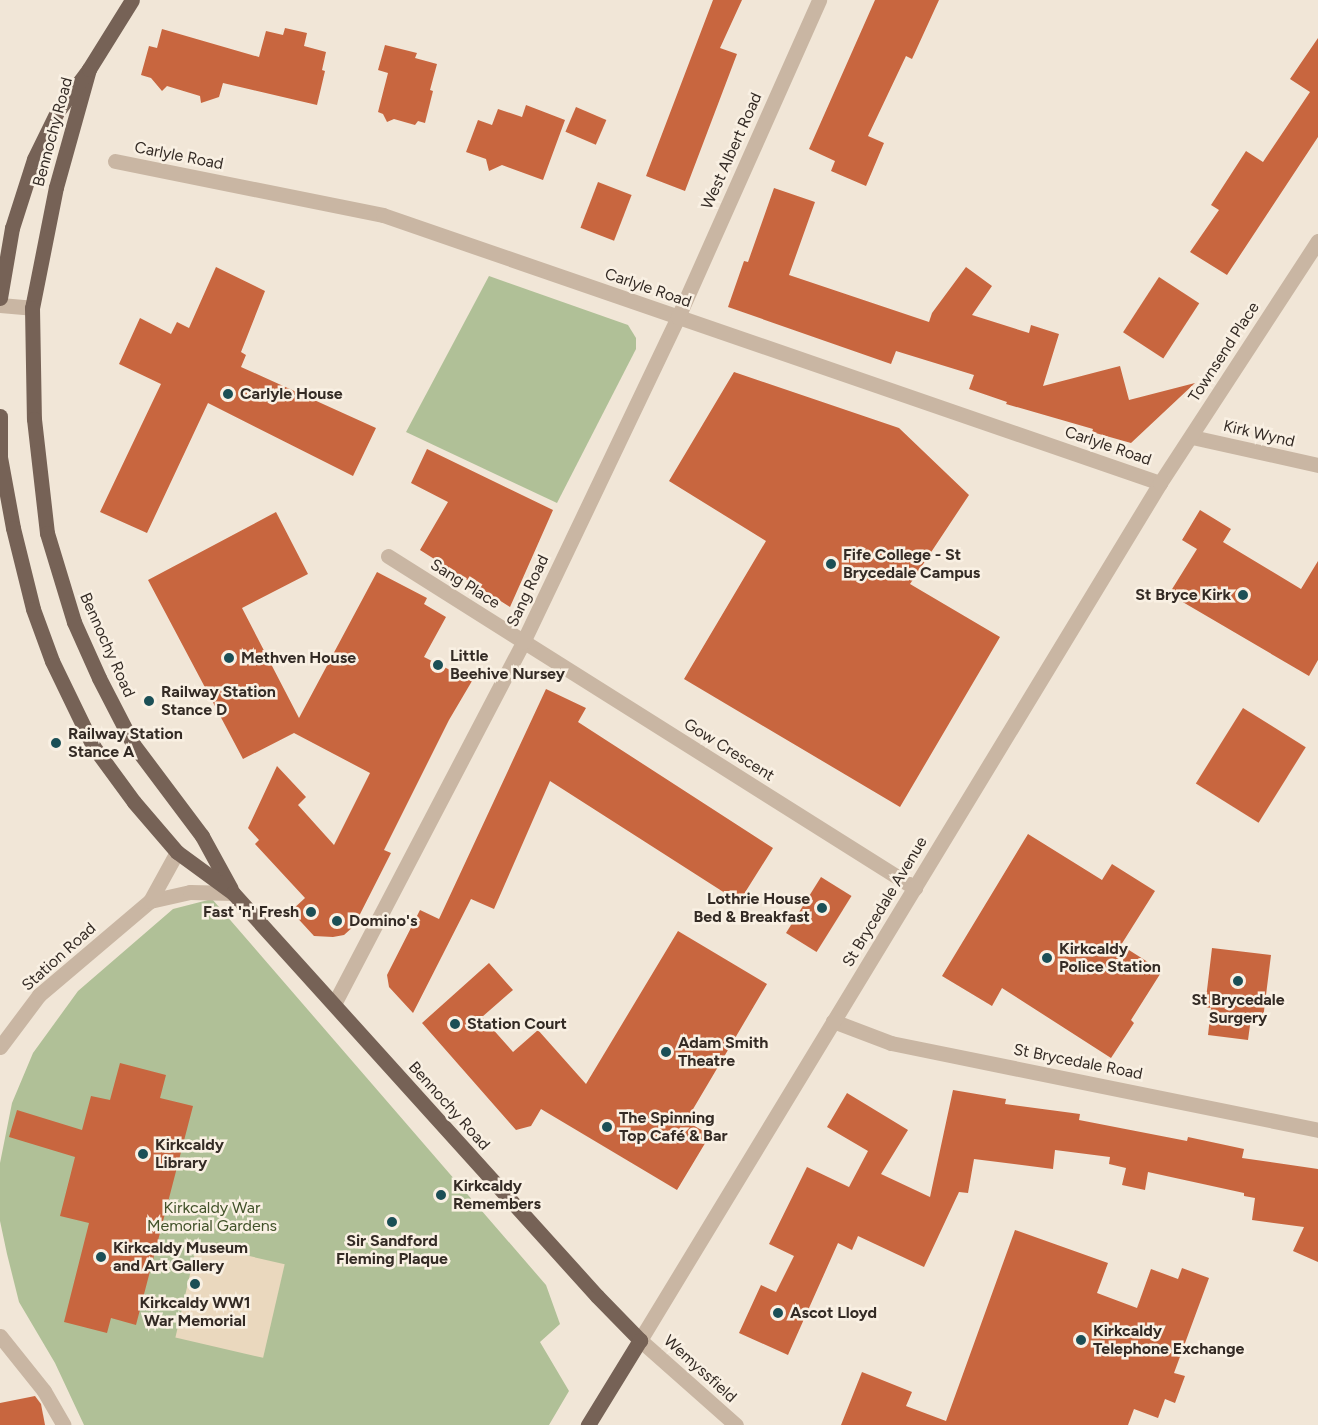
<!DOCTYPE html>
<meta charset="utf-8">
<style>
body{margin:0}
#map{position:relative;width:1318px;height:1425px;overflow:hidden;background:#f1e6d7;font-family:Figtree,sans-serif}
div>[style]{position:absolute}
.green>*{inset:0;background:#b0c097}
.plaza>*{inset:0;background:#ead8be;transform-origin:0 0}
.building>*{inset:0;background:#c8663f;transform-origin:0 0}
.minor>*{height:15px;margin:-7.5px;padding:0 7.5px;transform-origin:7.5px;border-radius:7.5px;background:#c9b6a3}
.major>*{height:15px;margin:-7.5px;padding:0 7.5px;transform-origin:7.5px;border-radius:7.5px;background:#766256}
.dots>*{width:16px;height:16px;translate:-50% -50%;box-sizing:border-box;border:3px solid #f9f0e3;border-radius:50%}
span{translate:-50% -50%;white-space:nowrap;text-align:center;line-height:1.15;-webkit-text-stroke:5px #f9f0e3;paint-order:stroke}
.street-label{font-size:16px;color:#342b25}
.poi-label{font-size:16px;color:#342b25;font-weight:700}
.left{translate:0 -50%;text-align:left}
.right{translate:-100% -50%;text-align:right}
.park-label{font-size:16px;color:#415229}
</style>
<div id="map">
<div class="green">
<div style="clip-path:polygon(489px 276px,628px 325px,636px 338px,636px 349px,557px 503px,406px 432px)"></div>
<div style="clip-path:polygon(212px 899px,546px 1285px,560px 1324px,540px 1342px,569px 1391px,549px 1425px,84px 1425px,55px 1363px,19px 1302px,7px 1254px,0 1221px,0 1163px,12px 1103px,33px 1053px,78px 991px,173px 909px)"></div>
</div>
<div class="plaza">
<div style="left:197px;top:1244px;width:90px;height:96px;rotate:13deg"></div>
</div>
<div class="building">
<div style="clip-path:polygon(713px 0,742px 0,720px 48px,737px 54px,685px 191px,646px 176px)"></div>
<div style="clip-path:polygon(875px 0,939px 0,912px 59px,906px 56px,868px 136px,884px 143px,866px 186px,831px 171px,835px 161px,809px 149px)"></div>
<div style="clip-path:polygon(285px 28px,307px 33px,304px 46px,326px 52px,322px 70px,325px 71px,317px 105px,223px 83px,219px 97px,201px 103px,200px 96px,167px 86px,162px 91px,151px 78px,141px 75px,149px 46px,157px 48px,162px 29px,259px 57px,266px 31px,283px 35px)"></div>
<div style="clip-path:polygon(1318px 38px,1318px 137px,1227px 275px,1190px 252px,1219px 210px,1211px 205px,1246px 151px,1263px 162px,1310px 92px,1290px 79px)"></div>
<div style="clip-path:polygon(385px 45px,417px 53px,415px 58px,437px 64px,430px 90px,433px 91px,425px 123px,418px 121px,415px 125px,394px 119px,387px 122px,383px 114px,378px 112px,388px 73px,378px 70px)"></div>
<div style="clip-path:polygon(526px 105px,565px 120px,543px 180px,502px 165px,489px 171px,486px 159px,466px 152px,478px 120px,492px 125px,498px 109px,522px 117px)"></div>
<div style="left:576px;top:107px;width:33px;height:27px;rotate:23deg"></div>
<div style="left:598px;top:182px;width:36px;height:49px;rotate:21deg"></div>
<div style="clip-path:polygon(774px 188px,815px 202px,789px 275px,929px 322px,932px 313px,966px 267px,992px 286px,972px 315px,1029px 333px,1031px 325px,1059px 334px,1043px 386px,1120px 366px,1129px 400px,1195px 383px,1131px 443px,1092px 432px,1093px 429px,1006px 404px,1007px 402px,969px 389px,974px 375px,896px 351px,891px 364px,728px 307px,744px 261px,748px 262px)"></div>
<div style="clip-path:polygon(216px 267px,265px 291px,241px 352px,246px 355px,241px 367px,376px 428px,353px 476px,208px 403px,147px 533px,100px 512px,161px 384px,119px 364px,140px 318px,171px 334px,177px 322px,189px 328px)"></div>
<div style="left:1159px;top:277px;width:48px;height:66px;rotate:33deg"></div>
<div style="clip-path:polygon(734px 372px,899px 428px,969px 495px,910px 584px,1000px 637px,900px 807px,684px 679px,766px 541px,669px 481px)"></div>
<div style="clip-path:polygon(427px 449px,553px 510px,510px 607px,420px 550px,448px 502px,411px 483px)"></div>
<div style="clip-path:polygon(1200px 510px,1231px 529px,1223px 542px,1301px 589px,1318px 561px,1318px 660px,1309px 676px,1169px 594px,1197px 549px,1182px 540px)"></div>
<div style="clip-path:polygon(276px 512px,308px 574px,242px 608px,299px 718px,377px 572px,427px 598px,424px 604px,446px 617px,424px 657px,472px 681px,449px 720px,384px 850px,391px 853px,354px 926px,344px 935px,333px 937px,314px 936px,291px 911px,305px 898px,255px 844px,259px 840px,248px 828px,277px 766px,306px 797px,298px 805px,334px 845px,370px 773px,294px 733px,243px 759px,148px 580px)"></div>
<div style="clip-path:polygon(546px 689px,586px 708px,578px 722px,773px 848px,739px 902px,550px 781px,494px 909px,471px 899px,413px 1013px,389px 987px,387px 975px,420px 910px,439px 919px)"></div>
<div style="left:1243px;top:708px;width:74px;height:89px;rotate:32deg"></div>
<div style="clip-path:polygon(1028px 834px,1102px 880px,1112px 864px,1155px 891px,1121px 945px,1162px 971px,1131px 1020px,1134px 1023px,1111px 1058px,1002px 988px,992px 1006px,942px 976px)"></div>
<div style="left:821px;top:877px;width:36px;height:66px;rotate:32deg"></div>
<div style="clip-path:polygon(678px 931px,767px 984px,686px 1121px,710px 1135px,677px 1190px,541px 1109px,531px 1126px,516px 1130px,422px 1023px,489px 963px,513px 990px,482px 1017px,513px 1052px,538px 1030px,586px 1084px)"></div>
<div style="clip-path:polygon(1212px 948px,1271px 955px,1263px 1019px,1251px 1018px,1248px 1040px,1208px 1035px,1211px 1008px,1205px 1007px)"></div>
<div style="clip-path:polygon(120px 1063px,166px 1075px,160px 1098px,193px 1106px,136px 1325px,111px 1318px,107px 1333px,64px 1322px,89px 1223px,60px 1216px,75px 1157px,9px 1137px,17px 1110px,82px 1130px,91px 1096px,110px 1100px)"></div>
<div style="clip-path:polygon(953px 1090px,1006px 1099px,1005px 1104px,1080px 1114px,1079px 1120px,1187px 1141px,1188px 1137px,1244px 1149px,1242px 1158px,1318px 1169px,1318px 1262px,1293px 1251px,1304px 1227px,1252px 1220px,1255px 1198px,1244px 1196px,1244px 1193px,1148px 1172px,1145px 1190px,1122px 1185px,1126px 1168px,1109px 1164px,1110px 1157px,1055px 1150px,1053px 1169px,974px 1159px,968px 1193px,959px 1192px,924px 1267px,858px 1236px,852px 1250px,838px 1243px,788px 1355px,739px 1333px,761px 1285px,776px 1292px,794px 1256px,769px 1244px,807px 1167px,849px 1187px,868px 1151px,827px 1127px,847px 1093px,908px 1130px,881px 1174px,930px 1197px)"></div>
<div style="clip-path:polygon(1015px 1230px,1108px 1263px,1097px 1293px,1137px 1308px,1151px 1269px,1178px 1279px,1182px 1268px,1209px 1278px,1174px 1373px,1185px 1376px,1175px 1403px,1165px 1399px,1158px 1418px,1134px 1409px,1128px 1425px,841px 1425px,862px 1372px,912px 1392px,906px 1406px,946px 1421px)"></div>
<div style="clip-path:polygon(35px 1396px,41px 1404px,45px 1425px,0 1425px,0 1403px)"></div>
</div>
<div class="minor">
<div style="left:115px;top:161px;width:273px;rotate:11.4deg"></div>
<div style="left:383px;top:215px;width:822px;rotate:19.03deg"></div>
<div style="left:0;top:305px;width:32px;rotate:5deg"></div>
<div style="left:1192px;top:437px;width:129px;rotate:12.5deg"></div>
<div style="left:388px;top:556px;width:623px;rotate:32.21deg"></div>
<div style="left:150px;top:901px;width:41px;rotate:-12.7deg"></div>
<div style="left:190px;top:892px;width:43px;rotate:1.3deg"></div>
<div style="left:334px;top:1004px;width:408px;rotate:-62.4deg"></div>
<div style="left:523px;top:642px;width:360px;rotate:-64.5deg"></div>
<div style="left:678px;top:317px;width:347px;rotate:-66deg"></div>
<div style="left:833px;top:1021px;width:62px;rotate:20.8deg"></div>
<div style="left:891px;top:1043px;width:436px;rotate:11.5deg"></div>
<div style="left:0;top:1047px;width:65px;rotate:-53.1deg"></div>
<div style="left:39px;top:995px;width:145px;rotate:-40.3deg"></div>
<div style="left:150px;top:901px;width:56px;rotate:-61.1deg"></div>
<div style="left:0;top:1336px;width:70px;rotate:51.3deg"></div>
<div style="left:44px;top:1391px;width:39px;rotate:60deg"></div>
<div style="left:736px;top:1425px;width:128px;rotate:-138.5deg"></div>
<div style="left:640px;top:1340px;width:1002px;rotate:-58.75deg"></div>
<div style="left:1160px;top:483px;width:289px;rotate:-56.9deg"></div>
</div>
<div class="major">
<div style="left:89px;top:69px;width:123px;rotate:105.6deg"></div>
<div style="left:56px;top:187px;width:123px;rotate:101.2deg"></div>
<div style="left:32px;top:308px;width:111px;rotate:89deg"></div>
<div style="left:34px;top:419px;width:115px;rotate:83.5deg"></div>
<div style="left:47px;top:533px;width:93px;rotate:73.1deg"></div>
<div style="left:74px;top:622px;width:61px;rotate:65.9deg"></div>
<div style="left:99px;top:678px;width:74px;rotate:62.7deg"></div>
<div style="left:133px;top:744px;width:115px;rotate:53.1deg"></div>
<div style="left:202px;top:836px;width:60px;rotate:61.3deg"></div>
<div style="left:0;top:298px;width:71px;rotate:-80.3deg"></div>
<div style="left:12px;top:228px;width:72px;rotate:-72.3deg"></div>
<div style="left:34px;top:159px;width:52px;rotate:-63.9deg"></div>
<div style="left:57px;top:112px;width:54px;rotate:-53.3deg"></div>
<div style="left:89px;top:69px;width:81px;rotate:-58.1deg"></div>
<div style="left:0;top:416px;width:41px;rotate:90deg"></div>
<div style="left:0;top:457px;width:72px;rotate:79.6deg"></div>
<div style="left:13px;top:528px;width:83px;rotate:76.1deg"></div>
<div style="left:33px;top:609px;width:55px;rotate:69.9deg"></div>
<div style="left:52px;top:661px;width:94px;rotate:64.2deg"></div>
<div style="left:93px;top:746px;width:69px;rotate:53.8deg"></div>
<div style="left:134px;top:802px;width:66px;rotate:49.3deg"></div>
<div style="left:177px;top:852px;width:69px;rotate:36.2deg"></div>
<div style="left:233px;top:893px;width:543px;rotate:47.91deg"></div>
<div style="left:597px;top:1296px;width:62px;rotate:45.7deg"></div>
<div style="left:640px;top:1340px;width:100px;rotate:121.5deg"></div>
</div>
<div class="dots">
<div style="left:228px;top:394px;background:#1b4f56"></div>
<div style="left:831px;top:564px;background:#1b4f56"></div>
<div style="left:1243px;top:595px;background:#1b4f56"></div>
<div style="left:229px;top:658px;background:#1b4f56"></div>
<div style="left:438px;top:665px;background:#1b4f56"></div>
<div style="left:149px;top:701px;background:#1b4f56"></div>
<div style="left:56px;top:743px;background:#1b4f56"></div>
<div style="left:822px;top:908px;background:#1b4f56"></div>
<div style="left:311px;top:912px;background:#1b4f56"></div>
<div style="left:337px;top:921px;background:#1b4f56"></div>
<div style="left:1047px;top:958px;background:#1b4f56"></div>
<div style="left:1238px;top:981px;background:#1b4f56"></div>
<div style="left:455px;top:1024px;background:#1b4f56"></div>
<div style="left:666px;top:1052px;background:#1b4f56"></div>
<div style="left:607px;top:1127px;background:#1b4f56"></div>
<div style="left:143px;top:1154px;background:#1b4f56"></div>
<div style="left:441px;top:1195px;background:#1b4f56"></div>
<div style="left:392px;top:1222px;background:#1b4f56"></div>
<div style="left:101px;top:1257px;background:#1b4f56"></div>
<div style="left:195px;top:1284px;background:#1b4f56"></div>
<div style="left:778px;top:1313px;background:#1b4f56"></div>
<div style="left:1081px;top:1340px;background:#1b4f56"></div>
</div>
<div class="street-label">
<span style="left:53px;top:132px;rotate:-75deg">Bennochy Road</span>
<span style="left:732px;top:151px;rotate:-66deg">West Albert Road</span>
<span style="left:179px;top:156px;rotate:11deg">Carlyle Road</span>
<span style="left:648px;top:288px;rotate:19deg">Carlyle Road</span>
<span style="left:1224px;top:352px;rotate:-57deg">Townsend Place</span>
<span style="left:1259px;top:434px;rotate:13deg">Kirk Wynd</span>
<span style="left:1108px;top:446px;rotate:19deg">Carlyle Road</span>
<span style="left:465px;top:584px;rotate:32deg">Sang Place</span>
<span style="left:528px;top:591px;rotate:-65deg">Sang Road</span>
<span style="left:107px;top:645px;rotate:66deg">Bennochy Road</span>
<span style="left:729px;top:750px;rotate:32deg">Gow Crescent</span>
<span style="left:885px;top:902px;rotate:-59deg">St Brycedale Avenue</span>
<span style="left:59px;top:957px;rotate:-42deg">Station Road</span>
<span style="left:1078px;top:1062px;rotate:11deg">St Brycedale Road</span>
<span style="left:449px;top:1106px;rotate:48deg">Bennochy Road</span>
<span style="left:700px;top:1369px;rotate:42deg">Wemyssfield</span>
</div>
<div class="poi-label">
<span class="left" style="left:240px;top:394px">Carlyle House</span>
<span class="left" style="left:843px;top:564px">Fife College - St<br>Brycedale Campus</span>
<span class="right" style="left:1231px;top:595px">St Bryce Kirk</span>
<span class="left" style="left:450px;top:665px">Little<br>Beehive Nursey</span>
<span class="left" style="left:241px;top:658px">Methven House</span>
<span class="left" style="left:161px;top:701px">Railway Station<br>Stance D</span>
<span class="left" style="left:68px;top:743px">Railway Station<br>Stance A</span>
<span class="right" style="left:810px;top:908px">Lothrie House<br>Bed &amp; Breakfast</span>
<span class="right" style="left:299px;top:912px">Fast 'n' Fresh</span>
<span class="left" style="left:349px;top:921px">Domino's</span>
<span class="left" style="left:1059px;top:958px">Kirkcaldy<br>Police Station</span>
<span style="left:1238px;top:1009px">St Brycedale<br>Surgery</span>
<span class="left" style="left:467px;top:1024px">Station Court</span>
<span class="left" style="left:678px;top:1052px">Adam Smith<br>Theatre</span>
<span class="left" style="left:619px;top:1127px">The Spinning<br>Top Café &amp; Bar</span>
<span class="left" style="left:155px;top:1154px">Kirkcaldy<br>Library</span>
<span class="left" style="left:453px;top:1195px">Kirkcaldy<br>Remembers</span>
<span style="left:392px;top:1250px">Sir Sandford<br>Fleming Plaque</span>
<span class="left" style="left:113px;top:1257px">Kirkcaldy Museum<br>and Art Gallery</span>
<span style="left:195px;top:1312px">Kirkcaldy WW1<br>War Memorial</span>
<span class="left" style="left:790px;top:1313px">Ascot Lloyd</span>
<span class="left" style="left:1093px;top:1340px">Kirkcaldy<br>Telephone Exchange</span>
</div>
<div class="park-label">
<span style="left:212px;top:1217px">Kirkcaldy War<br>Memorial Gardens</span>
</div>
</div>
